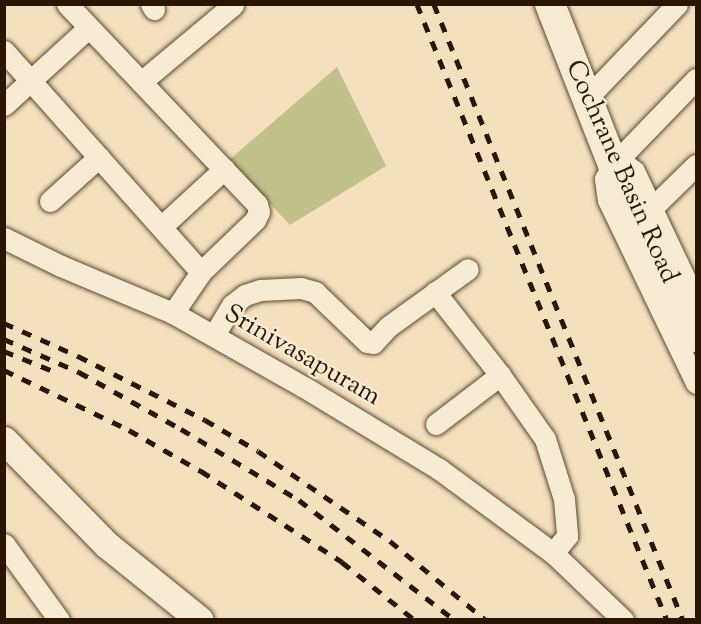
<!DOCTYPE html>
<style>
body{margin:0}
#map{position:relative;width:701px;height:624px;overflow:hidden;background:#f4e0bc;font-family:"Sorts Mill Goudy",serif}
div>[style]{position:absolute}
.green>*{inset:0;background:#c1c18c}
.roads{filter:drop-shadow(0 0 2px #5c4831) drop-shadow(0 0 2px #5c4831)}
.minor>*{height:21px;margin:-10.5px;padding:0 10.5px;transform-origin:10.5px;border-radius:10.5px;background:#f8ebd3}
.tertiary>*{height:27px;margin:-13.5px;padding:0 13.5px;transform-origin:13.5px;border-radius:13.5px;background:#f8ebd3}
.secondary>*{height:30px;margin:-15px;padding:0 15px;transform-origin:15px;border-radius:15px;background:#f8ebd3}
.rail>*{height:4.5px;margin-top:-2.25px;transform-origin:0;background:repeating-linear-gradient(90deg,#2a1503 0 10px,transparent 0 20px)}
span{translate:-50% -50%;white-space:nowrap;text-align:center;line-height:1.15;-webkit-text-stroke:5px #f8ebd3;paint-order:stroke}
.street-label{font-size:26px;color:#2a1503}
.frame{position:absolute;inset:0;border:6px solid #2a1503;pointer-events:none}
</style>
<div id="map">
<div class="green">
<div style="clip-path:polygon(337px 67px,386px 166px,290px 225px,229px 160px)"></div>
</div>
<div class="roads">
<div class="minor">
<div style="left:67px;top:4px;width:276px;rotate:46.5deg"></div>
<div style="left:257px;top:204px;width:8px;rotate:76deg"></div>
<div style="left:259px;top:212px;width:9px;rotate:117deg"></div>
<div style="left:255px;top:220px;width:75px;rotate:136.1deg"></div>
<div style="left:201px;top:272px;width:50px;rotate:124.3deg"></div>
<div style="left:151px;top:4px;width:6px;rotate:59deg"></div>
<div style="left:4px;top:51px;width:296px;rotate:48.3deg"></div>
<div style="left:696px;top:79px;width:120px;rotate:134deg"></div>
<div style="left:613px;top:165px;width:16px;rotate:120deg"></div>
<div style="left:605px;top:179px;width:21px;rotate:82deg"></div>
<div style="left:608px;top:200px;width:203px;rotate:64.3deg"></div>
<div style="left:141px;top:82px;width:120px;rotate:-39.9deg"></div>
<div style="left:587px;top:98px;width:130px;rotate:-46.2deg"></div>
<div style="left:4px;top:105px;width:114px;rotate:-42.5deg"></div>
<div style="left:613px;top:165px;width:13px"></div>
<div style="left:626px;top:165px;width:10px;rotate:37deg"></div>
<div style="left:634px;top:171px;width:145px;rotate:64.7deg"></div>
<div style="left:50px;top:201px;width:66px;rotate:-41.9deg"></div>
<div style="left:653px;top:207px;width:60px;rotate:-44.3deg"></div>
<div style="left:161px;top:227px;width:86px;rotate:-42.6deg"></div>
<div style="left:4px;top:238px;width:64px;rotate:26.2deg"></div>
<div style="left:61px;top:266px;width:121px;rotate:22.8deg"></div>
<div style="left:173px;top:313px;width:150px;rotate:29.5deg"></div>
<div style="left:304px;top:387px;width:158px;rotate:31.3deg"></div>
<div style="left:439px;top:469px;width:142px;rotate:36.4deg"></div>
<div style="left:553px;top:553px;width:97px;rotate:43.7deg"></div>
<div style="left:435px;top:292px;width:105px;rotate:51.9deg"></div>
<div style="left:500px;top:375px;width:78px;rotate:54.9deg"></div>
<div style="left:545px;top:439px;width:63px;rotate:72.4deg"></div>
<div style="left:564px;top:499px;width:37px;rotate:85deg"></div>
<div style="left:567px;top:536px;width:22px;rotate:129deg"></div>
<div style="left:214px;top:335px;width:35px;rotate:-59deg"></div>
<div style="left:232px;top:305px;width:16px;rotate:-38deg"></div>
<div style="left:245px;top:295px;width:16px;rotate:-18deg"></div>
<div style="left:260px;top:290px;width:41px;rotate:-2.8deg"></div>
<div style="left:301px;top:288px;width:15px;rotate:16deg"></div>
<div style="left:315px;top:292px;width:72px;rotate:43.9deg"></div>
<div style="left:367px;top:342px;width:6px;rotate:9deg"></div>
<div style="left:373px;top:343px;width:23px;rotate:-47deg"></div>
<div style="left:389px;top:326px;width:97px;rotate:-35.8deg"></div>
<div style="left:436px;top:424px;width:81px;rotate:-37.4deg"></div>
<div style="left:4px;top:544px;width:94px;rotate:54.1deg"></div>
</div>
<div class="tertiary">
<div style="left:4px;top:440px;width:147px;rotate:45.6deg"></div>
<div style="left:107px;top:545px;width:119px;rotate:38.9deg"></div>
</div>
<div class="secondary">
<div style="left:550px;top:4px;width:173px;rotate:68.6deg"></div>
<div style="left:613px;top:165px;width:191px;rotate:64.2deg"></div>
</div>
</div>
<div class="rail">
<div style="left:417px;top:4px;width:665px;rotate:67.91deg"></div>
<div style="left:434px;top:4px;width:664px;rotate:67.99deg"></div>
<div style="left:4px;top:323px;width:81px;rotate:24deg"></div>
<div style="left:78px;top:356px;width:142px;rotate:26.7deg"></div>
<div style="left:205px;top:420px;width:61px;rotate:30.3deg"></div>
<div style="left:258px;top:451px;width:160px;rotate:34.3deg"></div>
<div style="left:390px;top:541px;width:124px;rotate:39.5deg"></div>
<div style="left:4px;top:339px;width:82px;rotate:23.7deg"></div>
<div style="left:79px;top:372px;width:117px;rotate:29.2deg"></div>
<div style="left:181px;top:429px;width:138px;rotate:31deg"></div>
<div style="left:299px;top:500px;width:197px;rotate:37.6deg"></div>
<div style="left:4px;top:351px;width:58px;rotate:22.2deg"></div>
<div style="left:4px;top:370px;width:139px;rotate:25.6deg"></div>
<div style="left:129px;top:430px;width:83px;rotate:29.7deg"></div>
<div style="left:201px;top:471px;width:168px;rotate:32.8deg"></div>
<div style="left:342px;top:562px;width:93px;rotate:38.5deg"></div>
</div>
<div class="street-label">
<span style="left:621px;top:172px;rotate:66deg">Cochrane Basin Road</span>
<span style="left:302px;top:356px;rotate:30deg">Srinivasapuram</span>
</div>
<div class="frame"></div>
</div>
